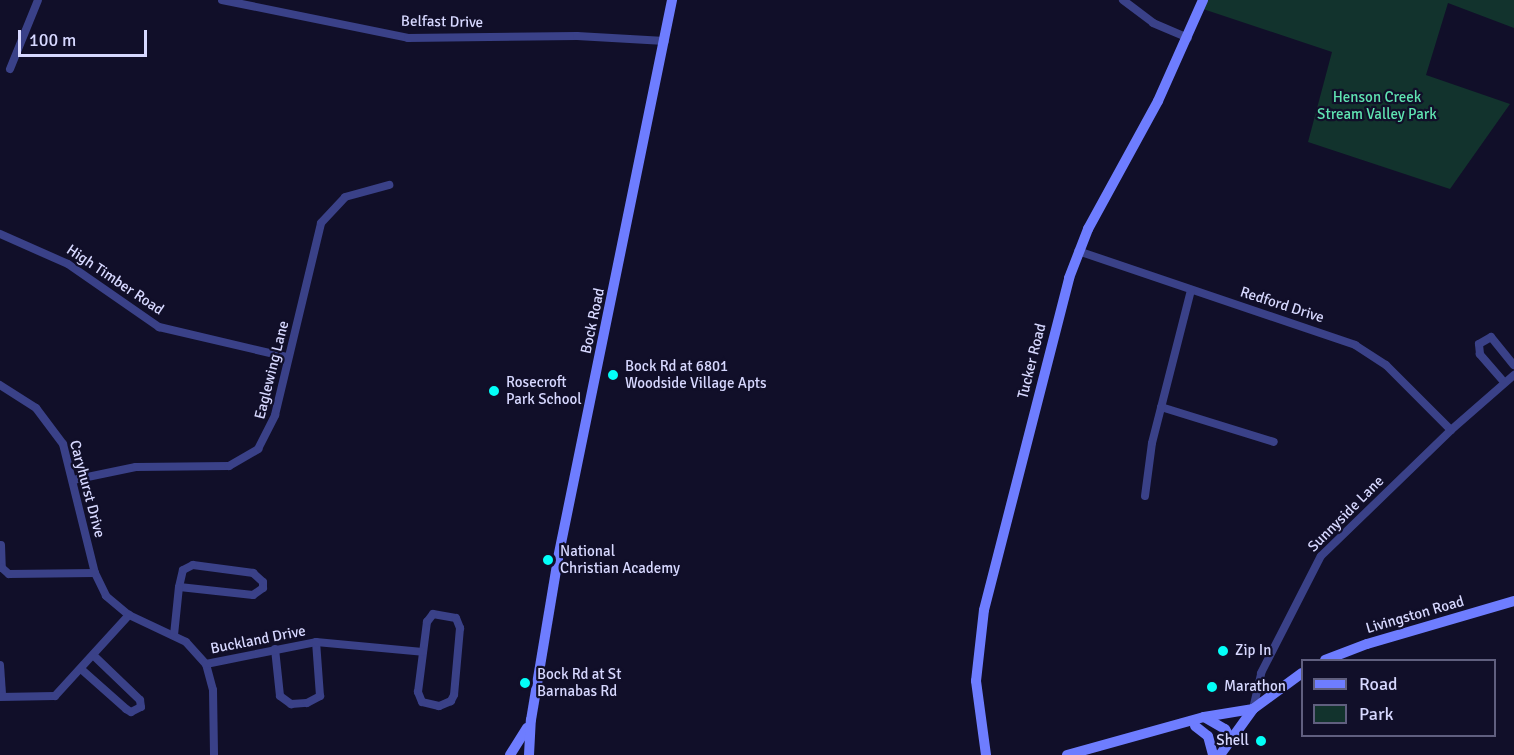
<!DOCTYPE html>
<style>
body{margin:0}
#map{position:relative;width:1514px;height:755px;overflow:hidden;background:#110f29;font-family:Signika,sans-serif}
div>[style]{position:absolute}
.green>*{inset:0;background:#12332d}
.street>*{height:8px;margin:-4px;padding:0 4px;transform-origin:4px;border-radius:4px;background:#3a4188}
.secondary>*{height:10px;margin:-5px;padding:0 5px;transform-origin:5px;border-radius:5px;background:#6e7dff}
.dots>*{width:16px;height:16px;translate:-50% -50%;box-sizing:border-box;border:3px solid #110f29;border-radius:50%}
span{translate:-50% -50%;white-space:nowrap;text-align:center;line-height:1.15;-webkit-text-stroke:4.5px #110f29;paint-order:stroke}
.street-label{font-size:15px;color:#d7d8ff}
.park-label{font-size:15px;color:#5fe3b1}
.poi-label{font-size:15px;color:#d7d8ff}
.left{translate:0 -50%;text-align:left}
.right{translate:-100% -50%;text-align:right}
.legend{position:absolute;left:1301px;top:659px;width:195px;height:78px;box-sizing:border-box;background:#110f29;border:2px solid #605f7f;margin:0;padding:8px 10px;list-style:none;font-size:18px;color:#d7d8ff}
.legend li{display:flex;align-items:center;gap:12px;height:30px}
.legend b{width:30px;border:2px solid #605f7f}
.scale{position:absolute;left:18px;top:30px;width:129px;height:27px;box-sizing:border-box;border:3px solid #d7d8ff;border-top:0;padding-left:8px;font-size:18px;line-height:21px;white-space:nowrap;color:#d7d8ff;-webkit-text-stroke:4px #110f29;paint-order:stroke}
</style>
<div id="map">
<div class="green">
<div style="clip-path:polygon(1200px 0,1514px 0,1514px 28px,1448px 3px,1426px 75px,1510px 104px,1450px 189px,1308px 142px,1332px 52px,1197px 7px)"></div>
</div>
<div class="street">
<div style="left:222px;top:0;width:190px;rotate:11.5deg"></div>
<div style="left:408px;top:38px;width:169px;rotate:-0.7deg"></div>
<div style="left:577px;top:36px;width:88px;rotate:3.3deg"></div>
<div style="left:1123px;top:0;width:38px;rotate:37deg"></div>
<div style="left:1153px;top:23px;width:38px;rotate:23deg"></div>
<div style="left:10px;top:69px;width:74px;rotate:-67.9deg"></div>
<div style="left:0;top:234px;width:74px;rotate:23.8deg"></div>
<div style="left:68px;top:264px;width:111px;rotate:34.7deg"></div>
<div style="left:159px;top:327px;width:131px;rotate:13.2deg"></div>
<div style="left:1078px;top:251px;width:293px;rotate:18.7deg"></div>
<div style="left:1355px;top:345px;width:37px;rotate:33deg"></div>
<div style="left:1386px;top:365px;width:92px;rotate:45deg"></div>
<div style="left:1504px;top:382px;width:37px;rotate:-131deg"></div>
<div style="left:1480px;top:354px;width:10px;rotate:-96deg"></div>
<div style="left:1479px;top:344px;width:14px;rotate:-30deg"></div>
<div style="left:1491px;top:337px;width:36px;rotate:51deg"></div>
<div style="left:0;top:385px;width:43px;rotate:32.6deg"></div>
<div style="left:36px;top:408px;width:45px;rotate:53.1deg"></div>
<div style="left:63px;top:444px;width:133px;rotate:76.1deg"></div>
<div style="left:95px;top:573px;width:25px;rotate:64deg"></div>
<div style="left:106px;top:596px;width:30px;rotate:40deg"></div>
<div style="left:129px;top:615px;width:63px;rotate:25.3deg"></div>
<div style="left:186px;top:642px;width:30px;rotate:48deg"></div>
<div style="left:206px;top:664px;width:27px;rotate:75deg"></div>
<div style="left:213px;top:690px;width:65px;rotate:89.1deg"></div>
<div style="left:1161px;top:407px;width:118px;rotate:17.2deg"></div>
<div style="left:73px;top:480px;width:64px;rotate:-11.7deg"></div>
<div style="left:136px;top:467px;width:93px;rotate:-0.6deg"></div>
<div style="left:229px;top:466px;width:34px;rotate:-30deg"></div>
<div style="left:258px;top:449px;width:38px;rotate:-63deg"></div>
<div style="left:275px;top:415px;width:197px;rotate:-76.5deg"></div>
<div style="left:321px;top:223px;width:35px;rotate:-47deg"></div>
<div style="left:345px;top:197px;width:46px;rotate:-15.3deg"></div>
<div style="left:1145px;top:496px;width:53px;rotate:-82.5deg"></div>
<div style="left:1152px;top:443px;width:158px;rotate:-75.7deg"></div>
<div style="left:1px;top:545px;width:23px;rotate:88deg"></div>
<div style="left:2px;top:568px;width:9px;rotate:41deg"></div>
<div style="left:9px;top:574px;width:86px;rotate:-0.7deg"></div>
<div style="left:193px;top:565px;width:61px;rotate:7.6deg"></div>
<div style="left:253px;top:573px;width:13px;rotate:42deg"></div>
<div style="left:263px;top:582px;width:6px;rotate:90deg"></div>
<div style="left:263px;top:588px;width:12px;rotate:145deg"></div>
<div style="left:253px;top:595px;width:74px;rotate:-173.8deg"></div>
<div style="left:179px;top:587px;width:17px;rotate:-77deg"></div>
<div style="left:183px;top:570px;width:11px;rotate:-27deg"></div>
<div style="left:433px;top:614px;width:23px;rotate:10deg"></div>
<div style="left:456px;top:618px;width:11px;rotate:68deg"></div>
<div style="left:460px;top:628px;width:67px;rotate:95.1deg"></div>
<div style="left:454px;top:695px;width:7px;rotate:117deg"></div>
<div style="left:451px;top:701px;width:13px;rotate:157deg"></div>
<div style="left:439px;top:706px;width:17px;rotate:-167deg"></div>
<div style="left:422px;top:702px;width:11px;rotate:-112deg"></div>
<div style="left:418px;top:692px;width:71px;rotate:-82.7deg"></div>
<div style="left:427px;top:622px;width:10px;rotate:-53deg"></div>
<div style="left:174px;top:635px;width:48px;rotate:-84.1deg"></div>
<div style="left:275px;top:649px;width:47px;rotate:83.9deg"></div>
<div style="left:280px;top:696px;width:14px;rotate:36deg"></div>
<div style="left:291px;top:704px;width:16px;rotate:-4deg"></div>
<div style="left:307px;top:703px;width:15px;rotate:-28deg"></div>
<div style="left:320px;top:696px;width:54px;rotate:-94.2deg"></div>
<div style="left:206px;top:664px;width:112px;rotate:-11.3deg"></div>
<div style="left:316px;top:642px;width:107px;rotate:5.3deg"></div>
<div style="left:0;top:665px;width:31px;rotate:86deg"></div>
<div style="left:81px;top:669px;width:60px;rotate:41.6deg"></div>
<div style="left:126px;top:709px;width:6px;rotate:31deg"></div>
<div style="left:131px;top:712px;width:11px;rotate:-27deg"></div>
<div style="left:141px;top:707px;width:7px;rotate:-98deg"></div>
<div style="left:140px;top:700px;width:65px;rotate:-136.2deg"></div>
<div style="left:0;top:697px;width:55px;rotate:-1deg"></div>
<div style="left:55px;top:696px;width:110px;rotate:-47.6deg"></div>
<div style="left:1253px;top:709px;width:37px;rotate:-77deg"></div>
<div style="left:1261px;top:673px;width:131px;rotate:-62.9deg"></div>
<div style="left:1321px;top:556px;width:181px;rotate:-44.1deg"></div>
<div style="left:1451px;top:430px;width:84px;rotate:-41.1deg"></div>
</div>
<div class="secondary">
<div style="left:1325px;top:660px;width:45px;rotate:-20.9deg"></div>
<div style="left:1367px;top:644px;width:153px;rotate:-16.3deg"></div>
<div style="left:1204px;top:717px;width:50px;rotate:-9.3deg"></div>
<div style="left:1195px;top:726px;width:16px;rotate:38deg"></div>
<div style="left:1208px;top:736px;width:20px;rotate:75deg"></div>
<div style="left:510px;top:755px;width:32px;rotate:-58deg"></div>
<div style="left:529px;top:755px;width:35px;rotate:-87deg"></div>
<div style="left:531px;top:720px;width:164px;rotate:-80.5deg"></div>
<div style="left:558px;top:558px;width:570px;rotate:-78.45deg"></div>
<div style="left:986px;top:755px;width:75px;rotate:-97.7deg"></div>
<div style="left:976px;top:681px;width:71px;rotate:-83.6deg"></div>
<div style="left:984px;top:610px;width:343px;rotate:-75.6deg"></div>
<div style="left:1069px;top:278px;width:53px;rotate:-68.8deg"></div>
<div style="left:1088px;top:229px;width:146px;rotate:-61.3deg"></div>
<div style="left:1158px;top:101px;width:111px;rotate:-66deg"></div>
<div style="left:1067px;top:755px;width:142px;rotate:-15.5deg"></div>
<div style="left:1204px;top:717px;width:24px;rotate:30deg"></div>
<div style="left:1225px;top:729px;width:10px;rotate:61deg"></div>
<div style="left:1220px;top:755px;width:57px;rotate:-54.3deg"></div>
<div style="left:1253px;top:709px;width:61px;rotate:-36.3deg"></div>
</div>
<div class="dots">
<div style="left:613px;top:375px;background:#03fff8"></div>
<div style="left:494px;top:391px;background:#03fff8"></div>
<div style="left:548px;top:560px;background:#03fff8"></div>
<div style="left:1223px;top:651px;background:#03fff8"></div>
<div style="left:525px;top:683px;background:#03fff8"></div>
<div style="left:1212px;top:687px;background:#03fff8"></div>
<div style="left:1261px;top:741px;background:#03fff8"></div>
</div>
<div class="street-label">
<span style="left:442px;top:22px;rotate:1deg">Belfast Drive</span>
<span style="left:115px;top:280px;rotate:34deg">High Timber Road</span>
<span style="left:1282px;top:305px;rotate:18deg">Redford Drive</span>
<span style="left:593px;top:321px;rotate:-78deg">Bock Road</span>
<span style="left:1032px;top:361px;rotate:-76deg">Tucker Road</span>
<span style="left:272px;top:370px;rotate:-76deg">Eaglewing Lane</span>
<span style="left:87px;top:489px;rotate:75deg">Caryhurst Drive</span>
<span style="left:1346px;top:514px;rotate:-45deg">Sunnyside Lane</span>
<span style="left:1415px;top:615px;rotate:-16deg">Livingston Road</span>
<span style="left:258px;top:640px;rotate:-11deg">Buckland Drive</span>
</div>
<div class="park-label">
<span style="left:1377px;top:106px">Henson Creek<br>Stream Valley Park</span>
</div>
<div class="poi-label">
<span class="left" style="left:625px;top:375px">Bock Rd at 6801<br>Woodside Village Apts</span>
<span class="left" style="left:506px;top:391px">Rosecroft<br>Park School</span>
<span class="left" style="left:560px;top:560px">National<br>Christian Academy</span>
<span class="left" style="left:1235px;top:651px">Zip In</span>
<span class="left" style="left:537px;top:683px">Bock Rd at St<br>Barnabas Rd</span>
<span class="left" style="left:1224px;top:687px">Marathon</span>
<span class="right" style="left:1249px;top:741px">Shell</span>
</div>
<ul class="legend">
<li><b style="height:8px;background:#6e7dff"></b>Road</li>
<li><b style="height:16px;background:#12332d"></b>Park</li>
</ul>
<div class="scale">100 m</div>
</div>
